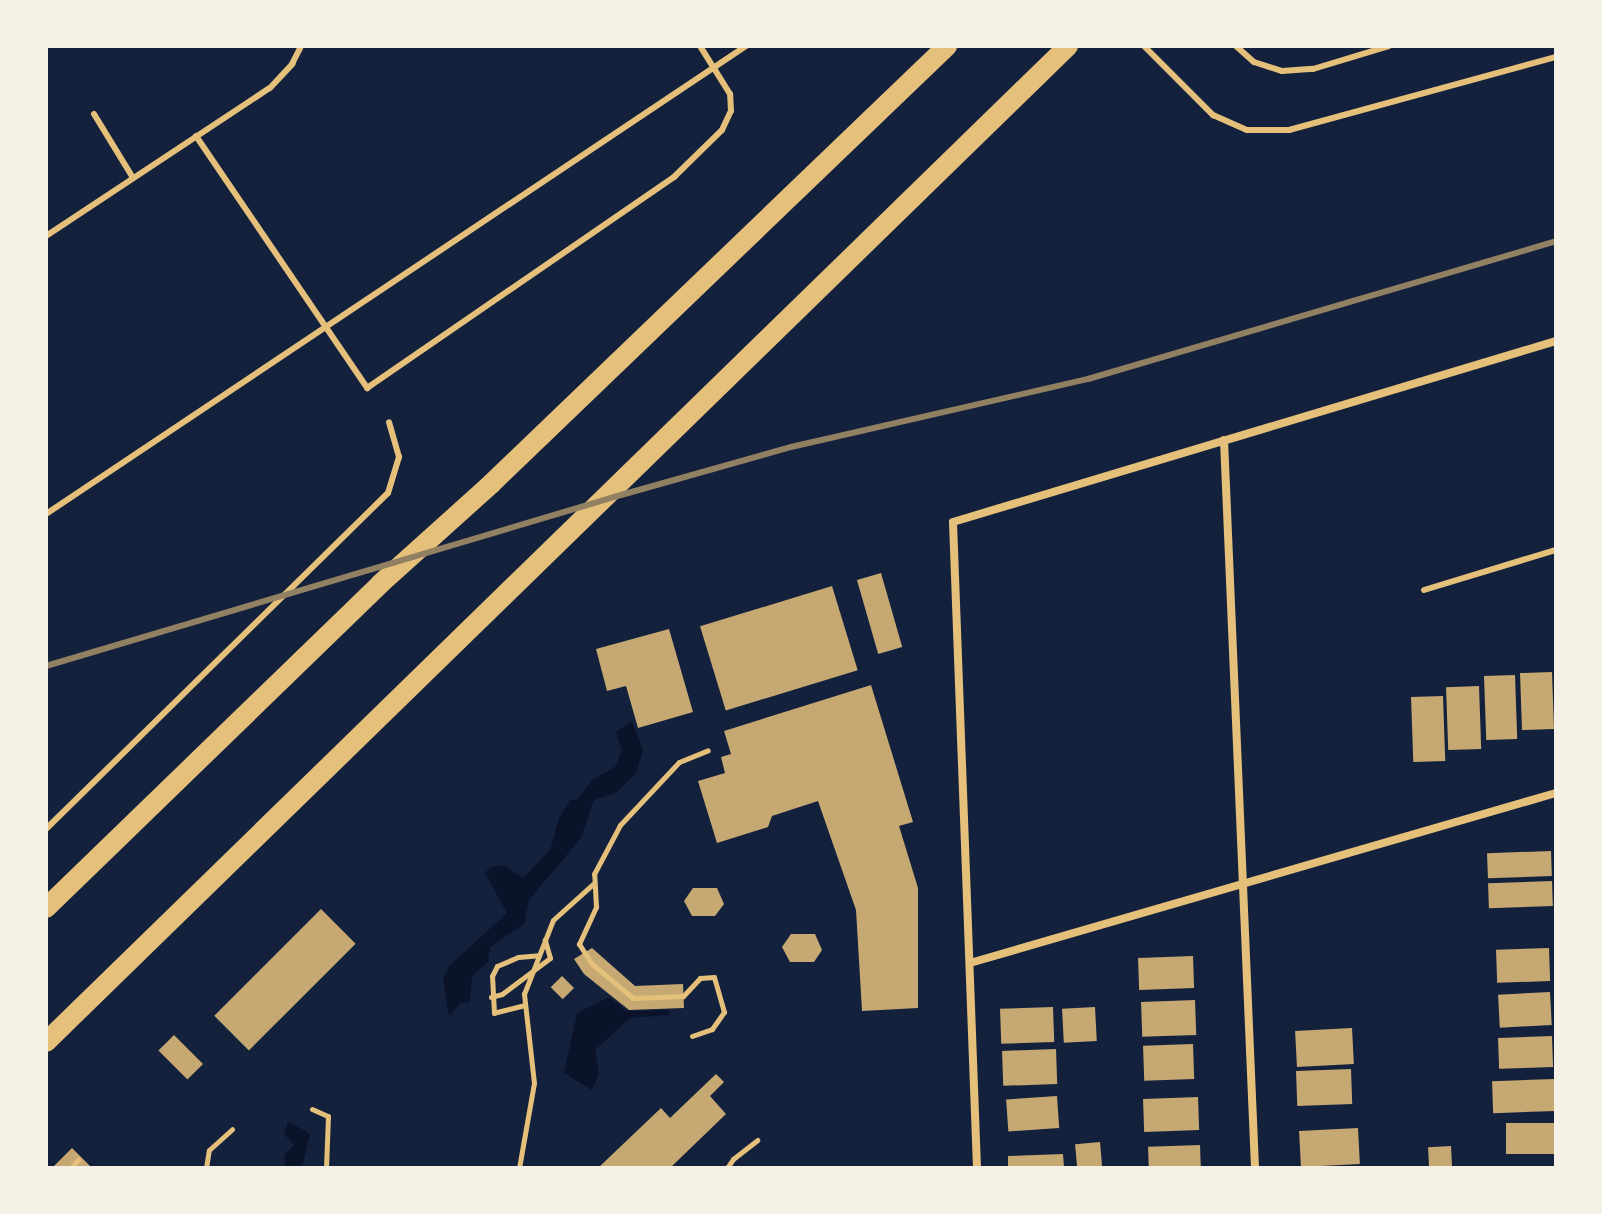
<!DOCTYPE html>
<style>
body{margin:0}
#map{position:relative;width:1602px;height:1214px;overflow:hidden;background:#14213d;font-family:"Alegreya Sans",sans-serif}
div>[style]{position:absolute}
.water>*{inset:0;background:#0b132b}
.building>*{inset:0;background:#c6a872;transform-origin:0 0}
.path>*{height:5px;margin:-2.5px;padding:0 2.5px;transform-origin:2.5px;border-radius:2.5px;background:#e5c07b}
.service>*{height:6px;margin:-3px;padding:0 3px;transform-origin:3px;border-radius:3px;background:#e5c07b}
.minor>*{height:8px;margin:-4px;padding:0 4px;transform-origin:4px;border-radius:4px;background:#e5c07b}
.trunk>*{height:20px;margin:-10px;padding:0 10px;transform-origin:10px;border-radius:10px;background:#e5c07b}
.rail>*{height:6px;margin:-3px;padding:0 3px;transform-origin:3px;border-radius:3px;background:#918062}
span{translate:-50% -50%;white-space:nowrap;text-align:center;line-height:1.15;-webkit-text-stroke:8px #f6f1e7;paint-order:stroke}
.frame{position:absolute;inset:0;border:48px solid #f6f1e7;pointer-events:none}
</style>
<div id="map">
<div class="water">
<div style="clip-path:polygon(632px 721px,643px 751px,636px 773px,616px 793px,594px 800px,581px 838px,529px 900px,524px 924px,490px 947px,488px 962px,472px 976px,470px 1002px,460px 1003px,449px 1017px,443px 979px,449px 966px,507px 913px,485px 873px,490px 867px,504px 865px,523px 878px,550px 850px,559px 818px,570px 800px,577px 800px,591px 781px,615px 767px,622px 750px,616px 732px)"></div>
<div style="clip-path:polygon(609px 997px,626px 1011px,669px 1010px,670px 1015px,630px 1018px,595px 1050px,599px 1074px,592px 1090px,564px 1073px,577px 1013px)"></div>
<div style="clip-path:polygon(288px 1121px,310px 1134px,302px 1168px,285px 1168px,284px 1155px,294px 1145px,284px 1134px)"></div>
</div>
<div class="building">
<div style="left:881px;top:573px;width:77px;height:25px;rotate:74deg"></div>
<div style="left:832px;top:586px;width:88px;height:138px;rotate:73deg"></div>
<div style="clip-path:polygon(669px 629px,693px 712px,638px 728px,626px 686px,607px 691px,596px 649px)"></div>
<div style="left:1552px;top:672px;width:57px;height:32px;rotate:88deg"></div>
<div style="left:1515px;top:675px;width:64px;height:31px;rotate:88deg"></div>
<div style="clip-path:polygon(871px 685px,913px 822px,899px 826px,918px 888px,918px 1008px,862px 1011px,856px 910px,818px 801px,772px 816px,768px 827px,717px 843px,698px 781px,725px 773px,721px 757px,731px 754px,724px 731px)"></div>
<div style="left:1479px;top:686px;width:63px;height:33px;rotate:88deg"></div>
<div style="left:1443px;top:696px;width:65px;height:32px;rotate:88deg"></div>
<div style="left:1551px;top:851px;width:25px;height:64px;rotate:88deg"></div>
<div style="left:1552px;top:881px;width:25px;height:64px;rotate:88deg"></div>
<div style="clip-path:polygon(693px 888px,717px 888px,724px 904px,715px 916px,692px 916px,684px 901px)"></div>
<div style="left:321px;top:909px;width:49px;height:151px;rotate:45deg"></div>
<div style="clip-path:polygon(791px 934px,815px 934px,822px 950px,814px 962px,790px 962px,782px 947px)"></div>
<div style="clip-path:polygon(592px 948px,635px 986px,683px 984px,684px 1008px,629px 1010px,584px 974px,574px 959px)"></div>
<div style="left:1549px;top:948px;width:33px;height:53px;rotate:88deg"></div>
<div style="left:1193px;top:956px;width:32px;height:55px;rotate:88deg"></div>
<div style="left:562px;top:976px;width:17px;height:16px;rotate:45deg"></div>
<div style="left:1550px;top:992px;width:33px;height:52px;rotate:87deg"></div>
<div style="left:1195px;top:1000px;width:35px;height:54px;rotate:88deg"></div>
<div style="left:1053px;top:1007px;width:35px;height:53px;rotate:88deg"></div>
<div style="left:1095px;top:1007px;width:34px;height:33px;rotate:87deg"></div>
<div style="left:1352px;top:1028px;width:36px;height:57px;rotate:87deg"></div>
<div style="left:174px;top:1035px;width:41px;height:22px;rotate:45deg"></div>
<div style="left:1552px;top:1036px;width:31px;height:54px;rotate:88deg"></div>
<div style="left:1193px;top:1044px;width:35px;height:50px;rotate:88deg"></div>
<div style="left:1056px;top:1049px;width:35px;height:54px;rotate:88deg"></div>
<div style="left:1351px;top:1069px;width:35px;height:55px;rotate:88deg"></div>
<div style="clip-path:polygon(716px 1074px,724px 1082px,710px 1096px,726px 1114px,670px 1168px,598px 1168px,661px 1108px,670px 1118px)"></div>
<div style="left:1555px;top:1079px;width:32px;height:63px;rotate:88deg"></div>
<div style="left:1057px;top:1096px;width:32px;height:51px;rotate:86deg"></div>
<div style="left:1198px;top:1097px;width:33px;height:55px;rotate:88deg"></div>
<div style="left:1556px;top:1123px;width:31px;height:50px;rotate:90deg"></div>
<div style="left:1358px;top:1128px;width:36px;height:59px;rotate:87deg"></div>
<div style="left:1100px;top:1142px;width:24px;height:25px;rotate:85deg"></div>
<div style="left:1200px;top:1145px;width:23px;height:52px;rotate:88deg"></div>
<div style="left:1451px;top:1146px;width:22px;height:23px;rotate:87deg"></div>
<div style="clip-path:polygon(72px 1148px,92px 1168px,52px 1168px)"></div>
<div style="clip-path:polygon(1063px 1154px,1064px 1168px,1008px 1168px,1008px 1156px)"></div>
</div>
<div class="path">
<div style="left:491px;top:997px;width:11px;rotate:-15deg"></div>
<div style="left:502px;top:994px;width:60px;rotate:-36.9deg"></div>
<div style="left:550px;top:958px;width:19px;rotate:-106deg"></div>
<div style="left:525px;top:1005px;width:32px;rotate:166deg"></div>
<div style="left:494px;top:1013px;width:37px;rotate:-93deg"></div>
<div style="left:492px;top:976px;width:11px;rotate:-63deg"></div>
<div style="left:497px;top:966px;width:23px;rotate:-23deg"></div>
<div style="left:518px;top:957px;width:21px;rotate:-5deg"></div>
<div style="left:692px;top:1036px;width:21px;rotate:-19deg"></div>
<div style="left:712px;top:1029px;width:21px;rotate:-55deg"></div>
<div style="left:724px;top:1012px;width:36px;rotate:-106deg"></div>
<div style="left:714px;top:977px;width:14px;rotate:176deg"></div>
<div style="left:700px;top:978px;width:25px;rotate:133deg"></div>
<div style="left:683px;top:996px;width:50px;rotate:177.7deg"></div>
<div style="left:633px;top:998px;width:53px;rotate:-140.3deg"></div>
<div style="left:592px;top:964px;width:24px;rotate:-123deg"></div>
<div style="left:579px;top:944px;width:41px;rotate:-65.3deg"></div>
<div style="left:596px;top:907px;width:33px;rotate:-93deg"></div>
<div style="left:594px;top:874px;width:55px;rotate:-62deg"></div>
<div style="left:620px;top:825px;width:86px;rotate:-46.9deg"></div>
<div style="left:679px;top:762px;width:31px;rotate:-22deg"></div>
<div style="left:312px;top:1109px;width:17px;rotate:24deg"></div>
<div style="left:328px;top:1116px;width:52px;rotate:92.2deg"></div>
<div style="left:71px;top:1168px;width:11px;rotate:-49deg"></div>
<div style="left:206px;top:1168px;width:18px;rotate:-81deg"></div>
<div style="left:209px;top:1150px;width:31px;rotate:-42deg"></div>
<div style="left:519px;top:1168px;width:86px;rotate:-80deg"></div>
<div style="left:534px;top:1083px;width:90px;rotate:-96.4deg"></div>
<div style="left:524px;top:994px;width:79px;rotate:-68.6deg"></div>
<div style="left:553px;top:920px;width:54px;rotate:-42deg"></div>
<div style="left:727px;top:1168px;width:11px;rotate:-56deg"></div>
<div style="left:733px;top:1159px;width:31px;rotate:-38deg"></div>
</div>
<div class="service">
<div style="left:1144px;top:46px;width:98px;rotate:45deg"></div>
<div style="left:1213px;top:115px;width:37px;rotate:24deg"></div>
<div style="left:1247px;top:130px;width:42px"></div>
<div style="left:1289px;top:130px;width:277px;rotate:-15.3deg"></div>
<div style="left:1236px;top:46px;width:24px;rotate:42deg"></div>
<div style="left:1254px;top:62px;width:29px;rotate:18deg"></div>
<div style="left:1282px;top:71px;width:31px;rotate:-4deg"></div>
<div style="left:1313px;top:69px;width:79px;rotate:-16.8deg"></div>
<div style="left:94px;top:114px;width:75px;rotate:58.6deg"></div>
<div style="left:196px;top:136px;width:305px;rotate:55.8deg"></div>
<div style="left:367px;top:388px;width:373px;rotate:-34.5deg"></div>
<div style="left:674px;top:177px;width:67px;rotate:-44.4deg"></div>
<div style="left:722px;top:130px;width:21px;rotate:-65deg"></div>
<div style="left:731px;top:111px;width:17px;rotate:-93deg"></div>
<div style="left:730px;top:94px;width:57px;rotate:-122deg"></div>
<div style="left:46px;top:236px;width:268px;rotate:-33.5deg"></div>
<div style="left:270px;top:88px;width:33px;rotate:-47deg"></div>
<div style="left:292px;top:64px;width:20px;rotate:-63deg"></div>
<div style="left:46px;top:514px;width:842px;rotate:-33.77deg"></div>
<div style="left:1424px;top:590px;width:138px;rotate:-16.9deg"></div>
<div style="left:46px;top:829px;width:479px;rotate:-44.5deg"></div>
<div style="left:388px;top:493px;width:38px;rotate:-73deg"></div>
<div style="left:399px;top:457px;width:36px;rotate:-106deg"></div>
</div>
<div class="minor">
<div style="left:1224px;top:440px;width:729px;rotate:87.56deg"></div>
<div style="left:970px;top:963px;width:610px;rotate:-16.18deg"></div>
<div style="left:977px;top:1168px;width:646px;rotate:-92.13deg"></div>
<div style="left:953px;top:522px;width:630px;rotate:-16.71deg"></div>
</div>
<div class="trunk">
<div style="left:46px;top:908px;width:465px;rotate:-44.1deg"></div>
<div style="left:380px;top:584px;width:151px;rotate:-42deg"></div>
<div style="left:492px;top:483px;width:631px;rotate:-43.84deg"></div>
<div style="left:46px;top:1042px;width:1427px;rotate:-44.26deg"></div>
</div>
<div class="rail">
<div style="left:46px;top:666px;width:600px;rotate:-16.56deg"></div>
<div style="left:621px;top:495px;width:177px;rotate:-15.8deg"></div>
<div style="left:791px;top:447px;width:305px;rotate:-12.9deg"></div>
<div style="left:1088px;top:379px;width:488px;rotate:-16.4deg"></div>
</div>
<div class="frame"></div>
</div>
